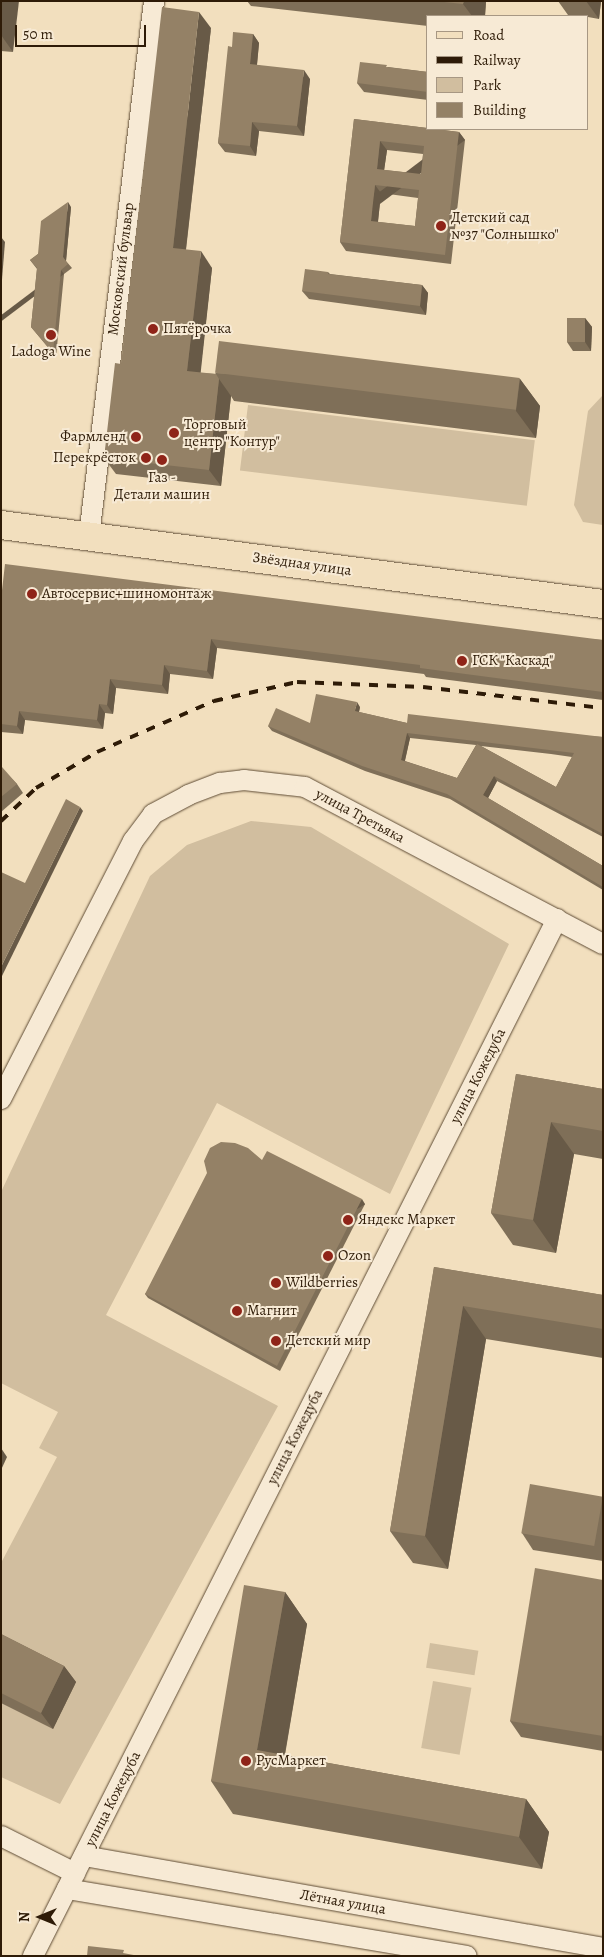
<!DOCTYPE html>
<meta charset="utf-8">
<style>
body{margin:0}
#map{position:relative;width:604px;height:1957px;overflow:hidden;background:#f2dfbe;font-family:Alegreya,serif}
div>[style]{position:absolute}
.green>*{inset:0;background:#d1be9f;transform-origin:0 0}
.roads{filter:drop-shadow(0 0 1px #5f4c35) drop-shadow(0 0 1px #5f4c35)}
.minor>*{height:20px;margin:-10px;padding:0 10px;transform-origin:10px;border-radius:10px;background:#f7ead5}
.primary>*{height:28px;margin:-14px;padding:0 14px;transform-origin:14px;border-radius:14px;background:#f2dfbe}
.rail>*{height:4px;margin-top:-2px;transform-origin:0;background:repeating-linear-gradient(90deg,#2e1b07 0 9px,transparent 0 18px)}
.wall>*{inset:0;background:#7f6f58}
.shaded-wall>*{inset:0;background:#685a47;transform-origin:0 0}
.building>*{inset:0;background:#948166;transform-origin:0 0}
.dots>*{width:14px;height:14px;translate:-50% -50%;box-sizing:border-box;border:2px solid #f7ead5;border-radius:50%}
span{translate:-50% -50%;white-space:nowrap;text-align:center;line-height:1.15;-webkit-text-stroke:4px #f7ead5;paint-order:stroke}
.poi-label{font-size:15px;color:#2e1b07}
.left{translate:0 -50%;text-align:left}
.right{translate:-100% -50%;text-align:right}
.street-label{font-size:15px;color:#2e1b07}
.frame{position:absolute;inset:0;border:2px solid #2e1b07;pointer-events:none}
.legend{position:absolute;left:426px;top:15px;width:162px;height:115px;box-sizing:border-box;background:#f7ead5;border:1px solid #a79783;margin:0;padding:6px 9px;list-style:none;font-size:15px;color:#2e1b07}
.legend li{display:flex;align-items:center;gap:10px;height:25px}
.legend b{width:25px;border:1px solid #a79783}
.north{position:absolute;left:15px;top:1892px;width:50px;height:50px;-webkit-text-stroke:4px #f7ead5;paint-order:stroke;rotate:270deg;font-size:14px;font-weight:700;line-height:20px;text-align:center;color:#2e1b07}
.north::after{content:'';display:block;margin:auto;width:18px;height:22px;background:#2e1b07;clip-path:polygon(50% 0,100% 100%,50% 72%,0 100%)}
.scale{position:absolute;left:15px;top:25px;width:131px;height:22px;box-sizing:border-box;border:2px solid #2e1b07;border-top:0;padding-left:6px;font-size:15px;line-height:18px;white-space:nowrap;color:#2e1b07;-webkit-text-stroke:4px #f7ead5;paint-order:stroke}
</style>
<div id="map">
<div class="green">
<div style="clip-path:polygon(603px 395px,603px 525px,583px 522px,574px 505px,588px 411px)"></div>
<div style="left:248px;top:405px;width:289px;height:66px;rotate:7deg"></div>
<div style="clip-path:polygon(251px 821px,311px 827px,509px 944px,390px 1194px,217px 1103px,106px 1315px,278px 1406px,60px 1804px,1px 1777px,1px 1563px,57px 1457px,39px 1448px,58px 1412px,1px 1383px,1px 1192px,150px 876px,187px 845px)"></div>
<div style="left:430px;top:1643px;width:49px;height:25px;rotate:9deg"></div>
<div style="left:433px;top:1681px;width:39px;height:68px;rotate:10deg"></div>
</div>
<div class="roads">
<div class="minor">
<div style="left:89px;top:536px;width:539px;rotate:-83.07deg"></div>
<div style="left:1px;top:1099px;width:290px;rotate:-62.9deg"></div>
<div style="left:133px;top:841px;width:34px;rotate:-53deg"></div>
<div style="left:153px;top:814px;width:40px;rotate:-28deg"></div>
<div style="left:188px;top:795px;width:34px;rotate:-21deg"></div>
<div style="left:220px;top:783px;width:24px;rotate:-7deg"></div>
<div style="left:244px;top:780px;width:61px;rotate:6.5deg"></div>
<div style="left:305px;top:787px;width:337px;rotate:27.8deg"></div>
<div style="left:1px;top:1836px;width:83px;rotate:26.6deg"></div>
<div style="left:84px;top:1856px;width:527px;rotate:10.05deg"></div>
<div style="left:67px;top:1889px;width:405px;rotate:9.5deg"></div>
<div style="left:33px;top:1956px;width:1162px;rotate:-63.19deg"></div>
</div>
<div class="primary">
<div style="left:1px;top:525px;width:607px;rotate:7.48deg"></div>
</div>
</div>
<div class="rail">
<div style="left:1px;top:821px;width:48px;rotate:-43.3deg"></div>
<div style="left:36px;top:788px;width:71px;rotate:-30.5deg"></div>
<div style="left:97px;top:752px;width:128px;rotate:-23.6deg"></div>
<div style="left:214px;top:701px;width:85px;rotate:-12.9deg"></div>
<div style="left:297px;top:682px;width:126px;rotate:2.3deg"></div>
<div style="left:423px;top:687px;width:181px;rotate:6.7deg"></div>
</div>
<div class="wall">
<div style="clip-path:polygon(1px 1px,13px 52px,1px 51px)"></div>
<div style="clip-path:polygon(247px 1px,486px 1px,485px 16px,428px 16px,428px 26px,251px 6px)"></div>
<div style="clip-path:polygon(558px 1px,601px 1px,599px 19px,588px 17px,588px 16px,578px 16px,568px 15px)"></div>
<div style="clip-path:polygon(211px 28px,186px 250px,212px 268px,200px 373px,216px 374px,215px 373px,520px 379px,540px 406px,536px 438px,234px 401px,231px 396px,221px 486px,116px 474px,104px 458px,121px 364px)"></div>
<div style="clip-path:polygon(253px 34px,259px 43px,257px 65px,310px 79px,304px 136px,259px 131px,256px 156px,225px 152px,218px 143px,232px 47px)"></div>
<div style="clip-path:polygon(388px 67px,428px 72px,428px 100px,364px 92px,357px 83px)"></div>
<div style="clip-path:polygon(evenodd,354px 119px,459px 132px,465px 140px,451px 264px,346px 251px,340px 242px,354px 119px,387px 150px,423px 154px,421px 174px,384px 170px,387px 150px,354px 119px,381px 193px,418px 198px,415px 226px,378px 222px,381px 193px)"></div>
<div style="clip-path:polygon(71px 207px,66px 261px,72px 268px,64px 274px,56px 357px,31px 327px,37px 269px,30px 260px,38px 254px)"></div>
<div style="clip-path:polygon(328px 272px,330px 274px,422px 285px,428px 293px,426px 315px,309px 299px,302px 291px)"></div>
<div style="clip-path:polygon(585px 318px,592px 327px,591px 351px,573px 351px,567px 342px)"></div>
<div style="clip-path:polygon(1px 599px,603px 640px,603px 700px,426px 677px,424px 674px,217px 648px,213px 679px,170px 674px,168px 694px,116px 688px,113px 714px,105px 713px,103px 729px,25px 720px,23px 734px,1px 732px)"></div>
<div style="clip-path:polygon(evenodd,360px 707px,359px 712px,407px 723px,603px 737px,603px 837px,497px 781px,488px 798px,603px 866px,603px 890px,450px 799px,365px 771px,272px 731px,268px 726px,310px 723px,360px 707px,410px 738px,476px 745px,457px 778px,405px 761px,410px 738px,360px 707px,481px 746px,551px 754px,572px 757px,556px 787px,481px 746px)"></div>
<div style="clip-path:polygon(1px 768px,17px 784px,23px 793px,1px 812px)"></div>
<div style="clip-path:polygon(516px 1074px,603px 1089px,603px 1159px,574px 1154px,556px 1253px,513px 1245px,491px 1213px)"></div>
<div style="clip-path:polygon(262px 1160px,365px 1204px,280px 1371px,148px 1298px,145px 1294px)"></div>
<div style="clip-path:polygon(434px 1267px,603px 1295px,603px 1358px,486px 1339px,448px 1569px,413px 1563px,390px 1531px)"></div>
<div style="clip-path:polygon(603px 1497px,603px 1561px,533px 1550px,522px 1533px)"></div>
<div style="clip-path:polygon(603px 1580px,603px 1751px,521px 1737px,510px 1721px)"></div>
<div style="clip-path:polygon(285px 1592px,307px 1624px,285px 1755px,526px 1799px,549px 1832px,542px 1869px,233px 1814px,211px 1781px)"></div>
<div style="clip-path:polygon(1px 1634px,64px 1666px,76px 1682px,53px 1729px,1px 1703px)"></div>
</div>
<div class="shaded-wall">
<div style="clip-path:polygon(1px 1px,19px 1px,13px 52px,1px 35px)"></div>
<div style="clip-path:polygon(464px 1px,486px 1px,485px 16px,472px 16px,463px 4px)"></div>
<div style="clip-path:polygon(586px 1px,601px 1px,599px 19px)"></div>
<div style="clip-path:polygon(199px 12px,211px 28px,184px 265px,173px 248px)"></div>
<div style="clip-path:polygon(253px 34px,259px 43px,256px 74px,250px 64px)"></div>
<div style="clip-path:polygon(304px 70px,310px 79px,304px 136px,297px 126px)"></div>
<div style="clip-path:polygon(252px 122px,259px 131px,256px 156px,250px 146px)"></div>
<div style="left:459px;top:132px;width:10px;height:124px;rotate:53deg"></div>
<div style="clip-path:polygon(380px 141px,387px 150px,383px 178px,377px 169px)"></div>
<div style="clip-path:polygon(375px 185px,381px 193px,377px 230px,371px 221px)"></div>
<div style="clip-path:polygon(68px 202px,71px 207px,66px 261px,63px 257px)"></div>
<div style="clip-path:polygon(1px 237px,5px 242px,1px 292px)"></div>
<div style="clip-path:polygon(201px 251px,212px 268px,199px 388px,187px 371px)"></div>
<div style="left:61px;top:270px;width:5px;height:83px;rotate:53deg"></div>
<div style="clip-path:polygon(422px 285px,428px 293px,426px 315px,420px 306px)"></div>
<div style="clip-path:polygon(585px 318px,592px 327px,591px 351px,585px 342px)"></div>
<div style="clip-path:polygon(219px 379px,231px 396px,221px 486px,209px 470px)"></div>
<div style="clip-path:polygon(520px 379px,540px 406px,536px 438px,516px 411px)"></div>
<div style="clip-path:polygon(211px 639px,217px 648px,213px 679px,207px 671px)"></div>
<div style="clip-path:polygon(164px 665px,170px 674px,168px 694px,162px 685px)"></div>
<div style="clip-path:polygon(110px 679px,116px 688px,113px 714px,107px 705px)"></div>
<div style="clip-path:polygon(357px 702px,360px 707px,358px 716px,355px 711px)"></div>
<div style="clip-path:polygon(99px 704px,105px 713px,103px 729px,97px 720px)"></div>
<div style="clip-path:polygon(19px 711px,25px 720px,23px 734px,17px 726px)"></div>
<div style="clip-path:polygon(407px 733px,410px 738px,404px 764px,401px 760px)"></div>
<div style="clip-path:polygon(494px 776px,497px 781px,487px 800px,483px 795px)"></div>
<div style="clip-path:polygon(80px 807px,83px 811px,1px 978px,1px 967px)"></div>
<div style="clip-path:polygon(551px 1122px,574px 1154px,556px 1253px,533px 1220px)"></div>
<div style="left:362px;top:1199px;width:6px;height:187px;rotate:59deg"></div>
<div style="clip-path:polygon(463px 1306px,486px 1339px,448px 1569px,425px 1536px)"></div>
<div style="clip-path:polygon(1px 1448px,7px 1457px,1px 1470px)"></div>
<div style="clip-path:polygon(285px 1592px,307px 1624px,280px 1782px,257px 1750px)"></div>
<div style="clip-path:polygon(64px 1666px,76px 1682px,53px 1729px,41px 1713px)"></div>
<div style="clip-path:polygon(526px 1799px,549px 1832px,542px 1869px,519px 1837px)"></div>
</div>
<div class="building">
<div style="clip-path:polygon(435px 1px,464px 1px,463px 4px)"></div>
<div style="clip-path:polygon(162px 7px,199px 12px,173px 248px,201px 251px,187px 371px,216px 374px,219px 379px,209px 470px,104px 458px,115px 363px,121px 364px)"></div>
<div style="clip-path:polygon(233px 32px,253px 34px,250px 64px,304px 70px,297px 126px,252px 122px,250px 146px,218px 143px,228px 46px,232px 47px)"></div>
<div style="clip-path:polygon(360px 62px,387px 65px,386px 67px,428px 72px,428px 92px,357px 83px)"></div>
<div style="clip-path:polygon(evenodd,354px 119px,428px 128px,428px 129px,436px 129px,459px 132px,445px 255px,340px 242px,354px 119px,380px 141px,424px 146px,421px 174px,377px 169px,380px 141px,354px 119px,375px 185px,419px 190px,415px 226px,371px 221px,375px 185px)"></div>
<div style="clip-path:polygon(68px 202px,63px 257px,68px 264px,61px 270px,53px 353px,31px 327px,37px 268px,30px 260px,38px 254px,41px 221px)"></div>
<div style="clip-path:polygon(305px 269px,328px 272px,328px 274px,422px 285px,420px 306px,302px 291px)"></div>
<div style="left:567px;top:318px;width:18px;height:24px"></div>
<div style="left:219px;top:341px;width:303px;height:32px;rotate:7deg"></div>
<div style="clip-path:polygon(5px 564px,603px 640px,603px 692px,420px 668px,420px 665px,211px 639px,207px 671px,164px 665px,162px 685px,110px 679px,107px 705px,99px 704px,97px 720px,19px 711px,17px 726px,1px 724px,1px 599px)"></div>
<div style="clip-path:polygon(evenodd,316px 694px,357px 702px,355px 711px,407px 723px,408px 714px,603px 737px,603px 834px,494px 776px,483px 795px,603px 866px,603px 887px,447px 794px,362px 766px,268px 726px,276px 708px,310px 723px,316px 694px,407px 733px,475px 741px,574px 753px,556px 787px,477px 744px,457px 778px,401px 760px,407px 733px)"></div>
<div style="clip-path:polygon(2px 767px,17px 784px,1px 797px,1px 768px)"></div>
<div style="clip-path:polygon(66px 799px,80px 807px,1px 967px,1px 872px,25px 883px)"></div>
<div style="clip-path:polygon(516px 1074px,603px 1089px,603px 1131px,551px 1122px,533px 1220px,491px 1213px)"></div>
<div style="clip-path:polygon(221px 1142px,235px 1143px,248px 1148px,262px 1160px,267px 1151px,362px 1199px,277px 1366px,145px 1294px,207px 1173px,204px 1161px,210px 1148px)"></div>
<div style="clip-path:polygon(434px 1267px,603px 1295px,603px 1329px,463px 1306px,425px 1536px,390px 1531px)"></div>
<div style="left:530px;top:1484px;width:74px;height:50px;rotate:10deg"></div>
<div style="clip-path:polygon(535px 1568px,603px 1580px,603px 1736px,510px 1721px)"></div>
<div style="clip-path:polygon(244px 1585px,285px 1592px,257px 1750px,526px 1799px,519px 1837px,211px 1781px)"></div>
<div style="clip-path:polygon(1px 1634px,64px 1666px,41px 1713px,1px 1693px)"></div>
<div style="clip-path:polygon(88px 1946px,124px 1950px,123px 1953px,139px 1956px,87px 1956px)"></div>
</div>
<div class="dots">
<div style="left:441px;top:226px;background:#8f2418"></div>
<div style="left:153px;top:329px;background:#8f2418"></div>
<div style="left:51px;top:335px;background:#8f2418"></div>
<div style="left:174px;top:433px;background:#8f2418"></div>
<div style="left:136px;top:437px;background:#8f2418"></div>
<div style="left:146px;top:458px;background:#8f2418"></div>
<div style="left:162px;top:460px;background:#8f2418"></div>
<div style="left:32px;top:594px;background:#8f2418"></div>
<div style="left:462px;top:661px;background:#8f2418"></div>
<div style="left:348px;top:1220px;background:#8f2418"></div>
<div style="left:328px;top:1256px;background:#8f2418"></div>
<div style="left:276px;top:1283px;background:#8f2418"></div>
<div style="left:237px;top:1311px;background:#8f2418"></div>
<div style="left:276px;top:1341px;background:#8f2418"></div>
<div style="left:246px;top:1761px;background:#8f2418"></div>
</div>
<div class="poi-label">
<span class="left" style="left:451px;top:226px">Детский сад<br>№37 "Солнышко"</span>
<span class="left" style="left:163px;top:329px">Пятёрочка</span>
<span style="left:51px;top:352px">Ladoga Wine</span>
<span class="left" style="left:184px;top:433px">Торговый<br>центр "Контур"</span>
<span class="right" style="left:126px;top:437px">Фармленд</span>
<span class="right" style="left:136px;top:458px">Перекрёсток</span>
<span style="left:162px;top:486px">Газ -<br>Детали машин</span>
<span class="left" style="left:42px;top:594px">Автосервис+шиномонтаж</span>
<span class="left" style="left:472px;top:661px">ГСК "Каскад"</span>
<span class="left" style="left:358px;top:1220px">Яндекс Маркет</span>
<span class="left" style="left:338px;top:1256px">Ozon</span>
<span class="left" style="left:286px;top:1283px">Wildberries</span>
<span class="left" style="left:247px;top:1311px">Магнит</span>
<span class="left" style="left:286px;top:1341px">Детский мир</span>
<span class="left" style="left:256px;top:1761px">РусМаркет</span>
</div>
<div class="street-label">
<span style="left:121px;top:269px;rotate:-83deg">Московский бульвар</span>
<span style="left:302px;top:564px;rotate:8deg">Звёздная улица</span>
<span style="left:360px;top:816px;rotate:28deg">улица Третьяка</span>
<span style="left:478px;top:1076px;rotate:-63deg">улица Кожедуба</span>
<span style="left:295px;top:1437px;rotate:-63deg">улица Кожедуба</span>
<span style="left:113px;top:1799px;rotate:-63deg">улица Кожедуба</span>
<span style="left:343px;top:1902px;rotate:10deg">Лётная улица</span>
</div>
<div class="frame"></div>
<ul class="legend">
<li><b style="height:6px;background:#f2dfbe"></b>Road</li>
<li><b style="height:6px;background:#2e1b07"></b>Railway</li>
<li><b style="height:14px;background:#d1be9f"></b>Park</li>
<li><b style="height:14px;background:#948166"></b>Building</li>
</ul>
<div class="north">N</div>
<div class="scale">50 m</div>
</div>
